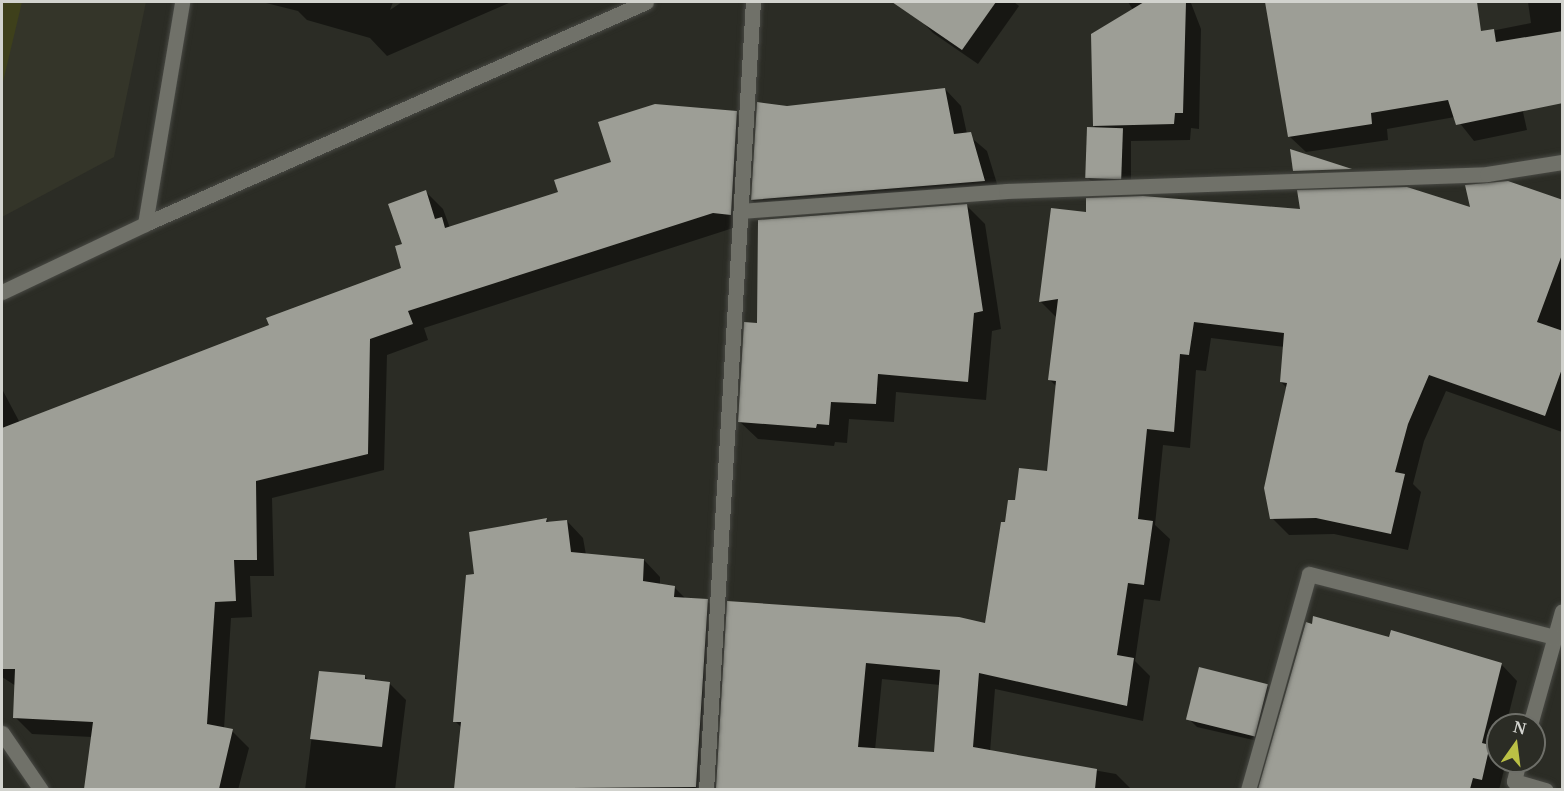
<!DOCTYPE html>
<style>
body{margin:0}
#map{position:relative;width:1564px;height:791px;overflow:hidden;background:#2b2c25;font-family:"Noto Serif",serif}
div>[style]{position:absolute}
.built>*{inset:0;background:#343529}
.green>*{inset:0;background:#3e401b}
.shadow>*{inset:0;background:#0007}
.building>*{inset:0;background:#9d9e96;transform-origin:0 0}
.roads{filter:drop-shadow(0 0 2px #484944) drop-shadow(0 0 2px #484944)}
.minor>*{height:15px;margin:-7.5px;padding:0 7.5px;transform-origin:7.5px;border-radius:7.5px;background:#707169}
.tertiary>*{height:15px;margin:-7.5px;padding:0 7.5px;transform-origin:7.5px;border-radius:7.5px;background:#707169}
span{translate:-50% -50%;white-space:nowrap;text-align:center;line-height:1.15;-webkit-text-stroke:6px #2b2c25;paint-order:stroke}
.frame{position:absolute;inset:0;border:3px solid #d2d3ce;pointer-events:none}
.north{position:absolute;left:1486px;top:713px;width:60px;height:60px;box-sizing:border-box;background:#2b2c25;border:2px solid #6e6f69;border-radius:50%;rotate:14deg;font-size:16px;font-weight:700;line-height:24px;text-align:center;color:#d2d3ce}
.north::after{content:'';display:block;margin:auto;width:21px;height:27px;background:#bac045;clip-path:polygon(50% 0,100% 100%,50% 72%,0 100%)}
</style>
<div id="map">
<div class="built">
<div style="clip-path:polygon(2px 2px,146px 2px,114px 157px,2px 217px)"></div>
</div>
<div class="green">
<div style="clip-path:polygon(2px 2px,22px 2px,2px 86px)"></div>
</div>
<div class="shadow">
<div style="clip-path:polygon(262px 2px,393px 2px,390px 10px,402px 2px,511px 2px,387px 56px,370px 38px,307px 20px,298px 11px)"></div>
<div style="clip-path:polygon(903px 2px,1014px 2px,1019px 6px,978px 64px,933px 33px)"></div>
<div style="clip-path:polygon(1128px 2px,1195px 2px,1191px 3px,1201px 29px,1199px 129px,1191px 128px,1190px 140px,1131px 141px,1131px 185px,1097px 187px,1088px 178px,1097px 129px,1094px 126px,1133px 10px)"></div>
<div style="clip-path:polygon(1267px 2px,1450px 2px,1456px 38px,1531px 23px,1528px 2px,1562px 2px,1562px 94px,1521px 103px,1527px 130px,1474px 141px,1455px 117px,1387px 129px,1388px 140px,1306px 152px,1289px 136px)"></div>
<div style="clip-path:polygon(945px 89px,961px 106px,967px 134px,987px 151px,1001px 197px,769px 217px,752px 200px,758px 103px,787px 107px)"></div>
<div style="clip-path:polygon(736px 113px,753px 129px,747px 231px,730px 229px,424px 328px,428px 340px,387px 355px,384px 470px,272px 498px,274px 576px,250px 576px,252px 617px,231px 618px,224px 729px,232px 731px,249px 748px,238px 790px,86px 790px,92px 737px,32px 734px,15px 717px,16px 686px,2px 677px,2px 389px,20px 423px,271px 326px,403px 269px,404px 244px,426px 192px,443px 209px,450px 228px,560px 193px,613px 163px)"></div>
<div style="clip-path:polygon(evenodd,1562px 202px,1562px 432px,1446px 391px,1424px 441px,1413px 484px,1421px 492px,1408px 550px,1334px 534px,1289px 535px,1272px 518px,1287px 388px,1281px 382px,1285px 347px,1211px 338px,1206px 371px,1196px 370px,1190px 448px,1163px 445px,1155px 525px,1170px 539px,1160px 601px,1144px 599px,1135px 661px,1150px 676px,1143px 721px,995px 689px,990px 752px,1116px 774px,1132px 790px,717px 790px,728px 603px,986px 625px,1007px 524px,1016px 501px,1049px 473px,1057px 387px,1049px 379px,1057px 318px,1041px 302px,1052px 209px,1087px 213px,1472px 209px,1562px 202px,882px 679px,940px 685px,936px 753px,875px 750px,882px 679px)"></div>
<div style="clip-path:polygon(966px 205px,985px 224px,1001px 329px,992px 331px,986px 400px,896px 392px,894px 422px,849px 419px,847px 443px,835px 442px,834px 446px,758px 439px,739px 421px,759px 324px)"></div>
<div style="clip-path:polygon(546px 519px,550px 523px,567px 521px,583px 538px,586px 555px,644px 560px,660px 577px,660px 585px,675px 588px,686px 599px,707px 601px,724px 618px,713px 790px,455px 790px,462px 728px,455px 721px,476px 575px)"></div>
<div style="clip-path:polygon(1307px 624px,1501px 664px,1517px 681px,1506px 725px,1498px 725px,1498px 761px,1506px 762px,1499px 790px,1261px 790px)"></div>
<div style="clip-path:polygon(320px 672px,364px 676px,370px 681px,389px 683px,406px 700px,395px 790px,305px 790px)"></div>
<div style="clip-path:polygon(1267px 686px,1276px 694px,1262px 742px,1197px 727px,1188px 718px)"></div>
</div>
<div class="building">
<div style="clip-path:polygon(892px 2px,996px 2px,962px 50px)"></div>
<div style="clip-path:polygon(1144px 2px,1186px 2px,1183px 113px,1175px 113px,1174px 124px,1093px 126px,1091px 34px)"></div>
<div style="clip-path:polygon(1265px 2px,1477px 2px,1481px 31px,1494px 29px,1496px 42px,1563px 31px,1563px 103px,1456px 125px,1448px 100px,1371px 113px,1372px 124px,1288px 137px)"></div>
<div style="clip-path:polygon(945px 88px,954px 134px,971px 132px,985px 181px,751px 200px,757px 102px,787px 106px)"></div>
<div style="clip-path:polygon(655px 104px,737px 111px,731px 215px,713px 213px,408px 311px,413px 324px,370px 339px,368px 454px,256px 481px,257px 560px,234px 560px,236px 601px,215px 602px,207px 724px,233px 729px,219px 789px,84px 789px,93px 722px,13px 718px,15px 669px,2px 669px,2px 428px,269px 325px,266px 318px,401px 268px,395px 246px,402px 244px,388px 204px,426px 190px,435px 219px,442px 217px,445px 228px,558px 192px,554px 180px,611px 162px,598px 122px)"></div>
<div style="left:1087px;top:127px;width:36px;height:51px;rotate:2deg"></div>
<div style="clip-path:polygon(1290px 149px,1352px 169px,1293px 171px)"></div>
<div style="clip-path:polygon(evenodd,1508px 181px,1563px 200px,1563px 252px,1537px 322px,1563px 331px,1563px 366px,1545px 416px,1429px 375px,1408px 424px,1395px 472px,1405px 474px,1391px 534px,1316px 518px,1270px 519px,1264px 488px,1287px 383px,1280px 382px,1284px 333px,1194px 322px,1189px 355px,1180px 354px,1174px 432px,1147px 429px,1138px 519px,1153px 521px,1144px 585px,1128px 583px,1117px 655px,1134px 658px,1127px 706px,979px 673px,973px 747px,1097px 769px,1095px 789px,716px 788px,727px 601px,959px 617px,985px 623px,1001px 522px,1005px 522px,1008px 500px,1015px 500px,1019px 468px,1047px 471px,1056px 381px,1048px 380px,1058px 299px,1039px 302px,1051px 208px,1086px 212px,1086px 198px,1143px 196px,1300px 209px,1297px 190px,1407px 187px,1470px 207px,1465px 185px,1508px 181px,866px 663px,940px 670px,934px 752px,858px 747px,866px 663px)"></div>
<div style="clip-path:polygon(967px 204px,983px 311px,974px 313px,968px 382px,878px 374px,876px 404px,831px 402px,829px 425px,817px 424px,816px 428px,738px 422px,744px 322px,757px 323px,758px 220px)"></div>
<div style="clip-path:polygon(547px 518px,546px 522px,567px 520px,571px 552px,644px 559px,643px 581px,675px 586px,674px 597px,708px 599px,696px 787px,454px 789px,461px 722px,453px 722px,466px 575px,474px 574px,469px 532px)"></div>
<div style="clip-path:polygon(1313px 616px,1389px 637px,1391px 630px,1502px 663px,1482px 743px,1490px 745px,1482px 780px,1473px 778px,1470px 789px,1258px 789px,1306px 622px,1312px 624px)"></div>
<div style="left:1199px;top:667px;width:71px;height:54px;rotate:14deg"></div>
<div style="clip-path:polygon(319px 671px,365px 675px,365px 679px,390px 682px,382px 747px,310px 739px)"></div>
</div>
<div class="roads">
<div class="minor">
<div style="left:741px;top:211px;width:266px;rotate:-4.3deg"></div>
<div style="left:1006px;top:191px;width:481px;rotate:-2deg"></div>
<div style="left:1487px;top:174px;width:76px;rotate:-9.1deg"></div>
<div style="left:145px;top:224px;width:225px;rotate:-80.5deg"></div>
<div style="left:1530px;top:725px;width:118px;rotate:-74.3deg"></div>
<div style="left:2px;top:733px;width:69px;rotate:55.6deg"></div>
<div style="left:1519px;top:761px;width:21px;rotate:104deg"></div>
<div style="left:1514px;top:781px;width:33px;rotate:16deg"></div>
<div style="left:706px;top:790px;width:789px;rotate:-86.59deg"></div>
<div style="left:1248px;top:790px;width:224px;rotate:-74.2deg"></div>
<div style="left:1309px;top:574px;width:254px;rotate:14.4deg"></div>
</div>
<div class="tertiary">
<div style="left:2px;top:292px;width:158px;rotate:-25.4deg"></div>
<div style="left:145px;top:224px;width:548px;rotate:-23.9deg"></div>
</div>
</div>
<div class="frame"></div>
<div class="north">N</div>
</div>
